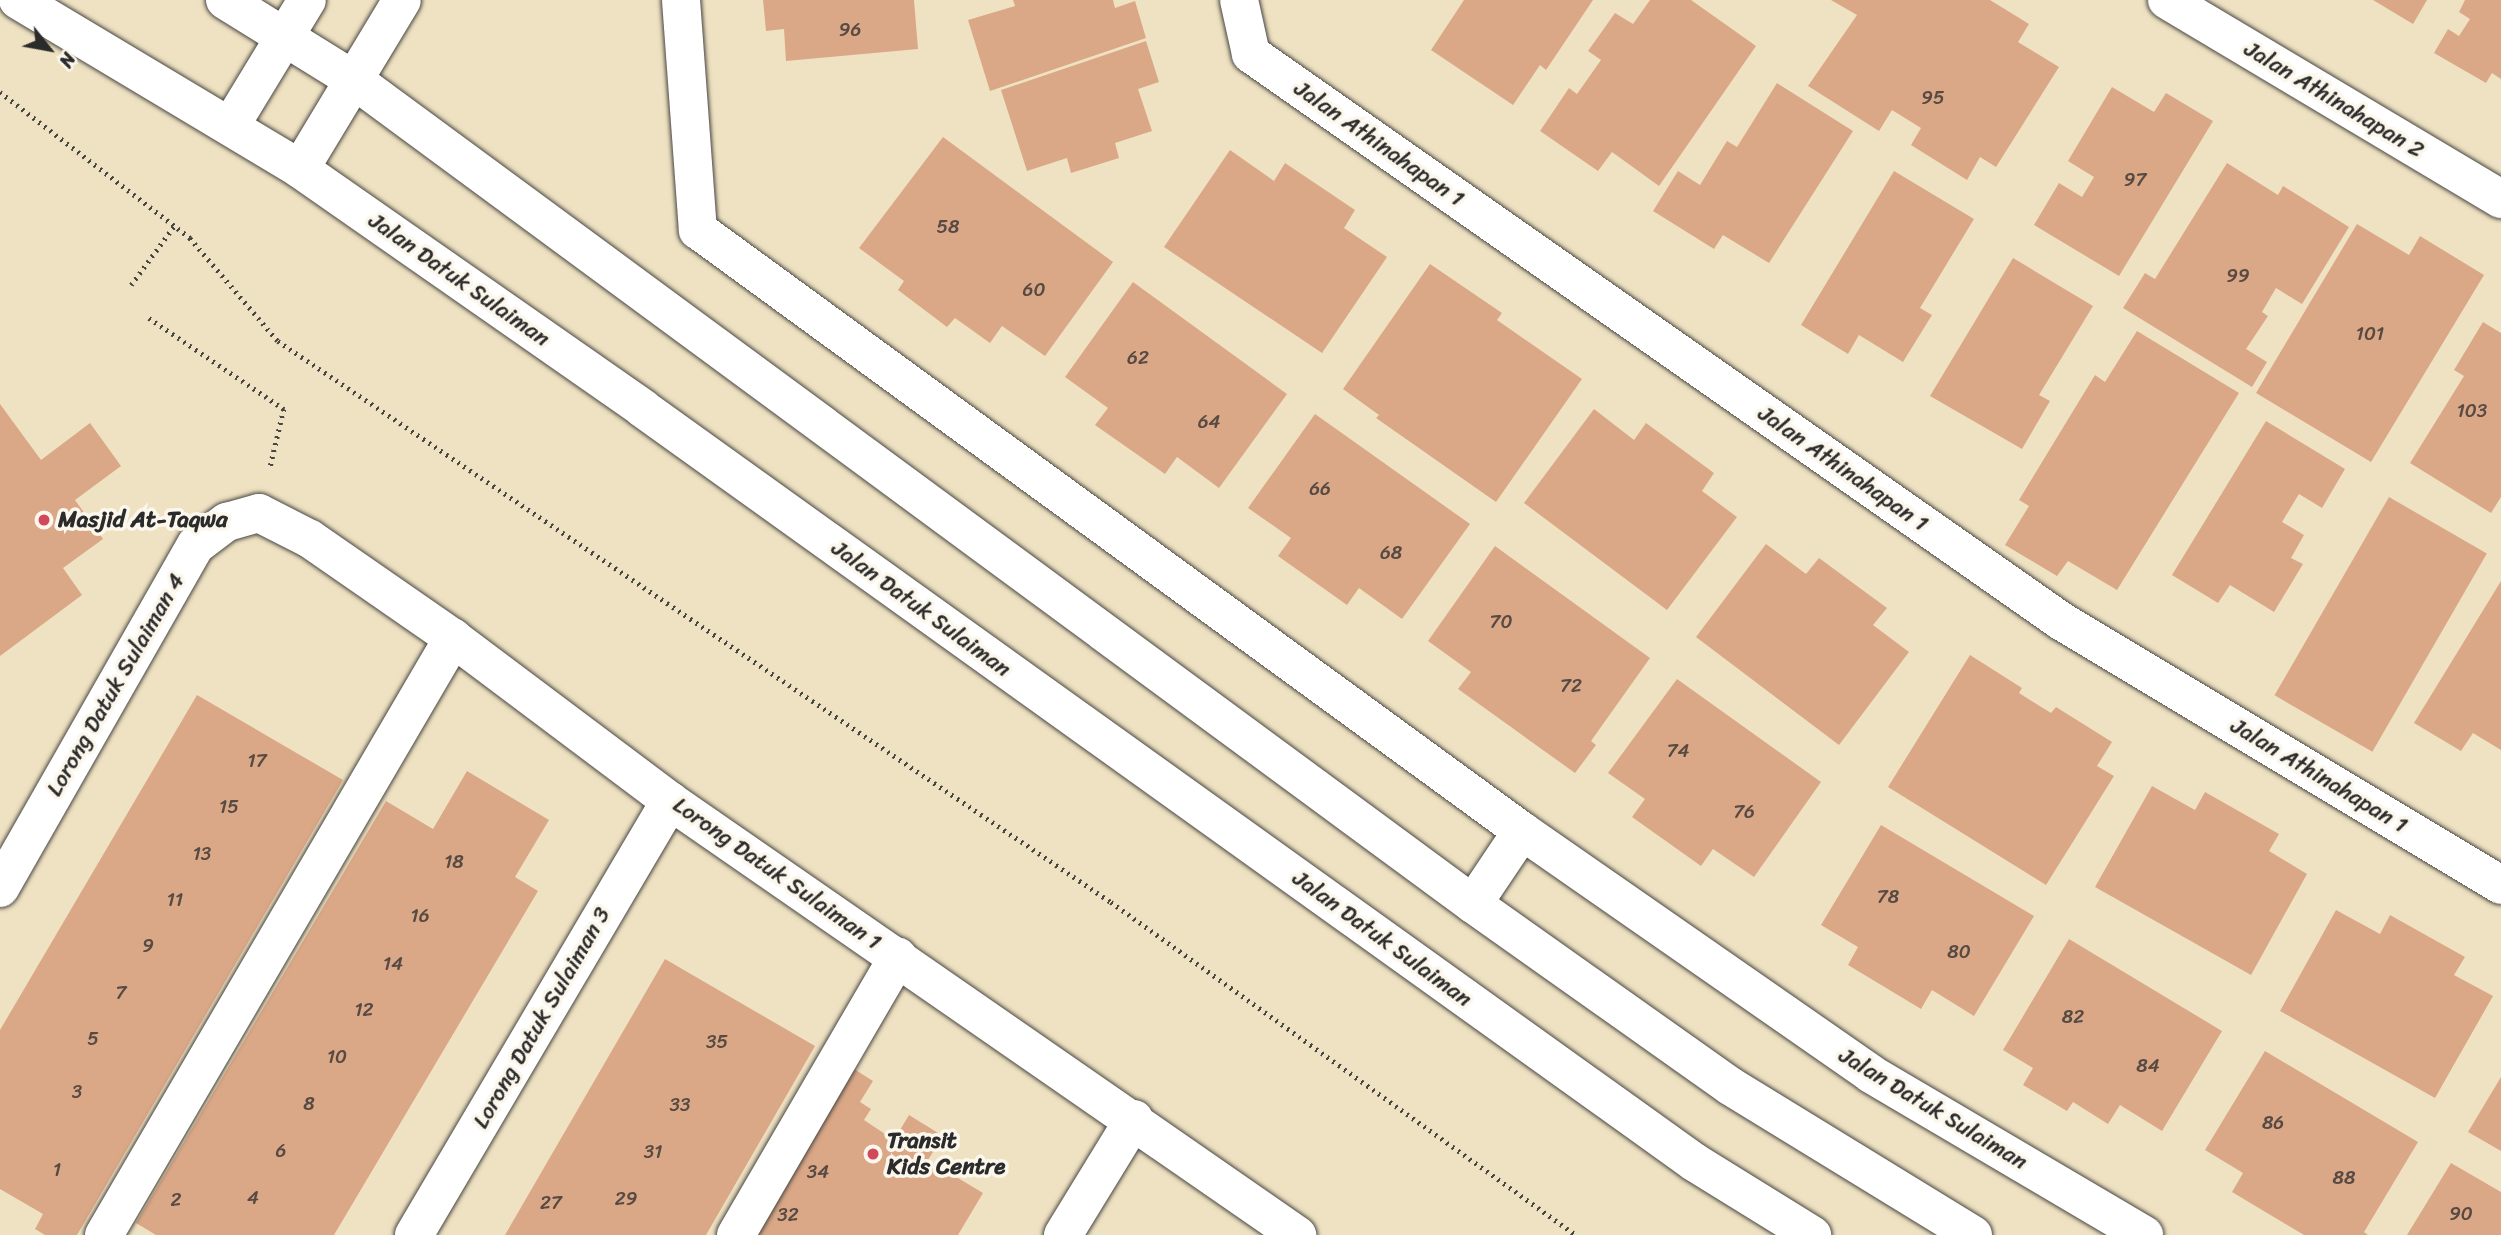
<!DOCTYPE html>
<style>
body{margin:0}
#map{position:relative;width:2501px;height:1235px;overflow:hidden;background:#efe2c2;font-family:Sriracha,sans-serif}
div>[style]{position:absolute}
.building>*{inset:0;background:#dba887;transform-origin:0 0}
.path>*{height:4.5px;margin-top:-2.25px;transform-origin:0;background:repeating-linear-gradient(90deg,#484642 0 2px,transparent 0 7px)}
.roads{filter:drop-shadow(0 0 2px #484642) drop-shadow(0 0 2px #484642)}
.minor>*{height:38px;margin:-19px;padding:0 19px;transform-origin:19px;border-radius:19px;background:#fff}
.major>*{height:38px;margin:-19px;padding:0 19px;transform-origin:19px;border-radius:19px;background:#fff}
.dots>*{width:19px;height:19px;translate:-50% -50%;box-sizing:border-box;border:4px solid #fbf7ec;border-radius:50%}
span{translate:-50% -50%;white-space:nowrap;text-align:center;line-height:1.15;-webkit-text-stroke:7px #fbf7ec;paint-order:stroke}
.number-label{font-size:19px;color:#574a42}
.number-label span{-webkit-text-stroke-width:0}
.street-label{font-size:23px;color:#2b2b2b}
.poi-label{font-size:23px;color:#2b2b2b;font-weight:700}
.left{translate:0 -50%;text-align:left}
.north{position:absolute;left:14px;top:14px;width:70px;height:70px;-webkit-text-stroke:5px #fbf7ec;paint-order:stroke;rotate:121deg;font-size:19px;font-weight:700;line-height:28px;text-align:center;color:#2b2b2b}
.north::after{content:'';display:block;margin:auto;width:24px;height:32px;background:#2b2b2b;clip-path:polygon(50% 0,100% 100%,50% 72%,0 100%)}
</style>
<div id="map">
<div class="building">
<div style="clip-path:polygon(763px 0,914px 0,918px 49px,786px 61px,784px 29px,766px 31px)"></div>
<div style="clip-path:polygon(1013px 0,1113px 0,1115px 8px,1135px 1px,1146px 38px,990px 91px,968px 20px,1015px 6px)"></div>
<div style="clip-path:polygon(1464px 0,1593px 0,1546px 70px,1540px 65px,1513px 105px,1431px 50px)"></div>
<div style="clip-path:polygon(1650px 0,1691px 0,1756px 46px,1659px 186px,1612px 152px,1598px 171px,1540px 131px,1569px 88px,1577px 94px,1601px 60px,1588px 51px,1615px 13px,1633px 24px)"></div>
<div style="clip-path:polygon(1831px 0,1990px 0,2029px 24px,2018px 42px,2059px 67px,1996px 167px,1980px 157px,1967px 180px,1911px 145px,1921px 128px,1892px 110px,1879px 131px,1808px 86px,1857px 15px)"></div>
<div style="clip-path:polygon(2373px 0,2427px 0,2413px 24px)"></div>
<div style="clip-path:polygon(2465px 0,2501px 0,2501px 79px,2492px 73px,2486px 83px,2434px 53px,2448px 29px,2459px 36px,2470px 19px,2459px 12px)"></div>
<div style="clip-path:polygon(1146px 41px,1159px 82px,1138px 89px,1152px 131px,1115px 143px,1119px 158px,1071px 173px,1067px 158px,1027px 171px,1001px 90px)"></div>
<div style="clip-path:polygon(1777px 83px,1853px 131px,1769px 263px,1723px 235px,1714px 249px,1653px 211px,1678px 171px,1700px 185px,1727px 141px,1737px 147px)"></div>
<div style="clip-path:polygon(2112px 87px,2154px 112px,2166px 93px,2213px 121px,2119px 276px,2034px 225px,2059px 183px,2082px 197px,2094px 177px,2068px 161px)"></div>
<div style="clip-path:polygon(943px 137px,1113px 262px,1045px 356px,1002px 326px,990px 343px,955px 318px,947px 327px,898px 290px,904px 281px,859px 248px)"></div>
<div style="clip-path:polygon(1230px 150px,1274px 181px,1285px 163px,1355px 210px,1344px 228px,1387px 257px,1322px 353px,1164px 247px)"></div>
<div style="clip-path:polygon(2227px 163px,2278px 195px,2283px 186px,2349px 227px,2302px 304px,2276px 288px,2262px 312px,2268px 316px,2246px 349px,2267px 362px,2252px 387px,2123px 308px,2145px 273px,2155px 279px)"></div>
<div style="clip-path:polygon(1894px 171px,1974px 219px,1920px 308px,1932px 315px,1903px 362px,1859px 335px,1848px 354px,1801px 325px)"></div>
<div style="clip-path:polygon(2357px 224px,2409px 255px,2420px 236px,2484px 275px,2371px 462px,2256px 393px)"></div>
<div style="clip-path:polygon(2013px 258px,2093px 306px,2039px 395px,2050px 401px,2022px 449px,1930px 396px)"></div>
<div style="clip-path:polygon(1430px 264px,1502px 313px,1497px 320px,1582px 379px,1496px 502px,1376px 418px,1379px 415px,1343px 389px)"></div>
<div style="clip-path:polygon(1133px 282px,1287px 394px,1219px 488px,1177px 457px,1165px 474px,1095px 425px,1108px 408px,1065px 377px)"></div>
<div style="clip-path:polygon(2483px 322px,2501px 333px,2501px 497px,2491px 513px,2410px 463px,2464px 376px,2454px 370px)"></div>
<div style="clip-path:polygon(2137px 331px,2239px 393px,2117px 590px,2068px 561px,2057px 576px,2005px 545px,2029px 506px,2019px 500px,2095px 375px,2105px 382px)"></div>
<div style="clip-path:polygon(0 404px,41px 460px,90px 423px,121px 466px,75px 500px,103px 539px,63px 568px,82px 595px,0 656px)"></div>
<div style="clip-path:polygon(1594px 409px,1634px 440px,1646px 423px,1714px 473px,1702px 491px,1737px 517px,1667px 610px,1524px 503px)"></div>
<div style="clip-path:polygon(1315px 414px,1470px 524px,1402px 619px,1359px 588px,1347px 605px,1278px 556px,1291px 538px,1248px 508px)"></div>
<div style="clip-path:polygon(2266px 421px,2345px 469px,2322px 508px,2299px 494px,2282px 522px,2304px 535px,2291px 558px,2303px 564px,2274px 612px,2230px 585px,2218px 603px,2172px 575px)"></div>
<div style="left:2389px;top:497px;width:113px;height:229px;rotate:30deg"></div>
<div style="clip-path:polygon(1766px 544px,1806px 574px,1819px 558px,1887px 608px,1873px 625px,1909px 652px,1839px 745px,1696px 637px)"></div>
<div style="clip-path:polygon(1495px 546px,1650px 658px,1591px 741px,1596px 745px,1575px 773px,1458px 689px,1471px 672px,1428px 641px)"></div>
<div style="clip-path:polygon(2501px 581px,2501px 750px,2473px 733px,2461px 751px,2414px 723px)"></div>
<div style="clip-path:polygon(1970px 655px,2022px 688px,2019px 693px,2051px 713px,2056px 707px,2112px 742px,2097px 766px,2114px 776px,2046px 885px,1888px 787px)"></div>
<div style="clip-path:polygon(1677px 679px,1821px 782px,1754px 877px,1713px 849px,1701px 866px,1632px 817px,1645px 799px,1608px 773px)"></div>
<div style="clip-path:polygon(197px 695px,343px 780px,77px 1235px,45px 1235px,35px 1229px,43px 1214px,0 1189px,0 1030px)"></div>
<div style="clip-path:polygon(467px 771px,549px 820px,515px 877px,538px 891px,334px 1235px,156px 1235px,136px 1223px,386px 801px,433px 829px)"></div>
<div style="clip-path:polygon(2152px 786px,2195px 810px,2205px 792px,2279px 834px,2269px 851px,2307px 874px,2251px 975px,2095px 887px)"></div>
<div style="clip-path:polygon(1881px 825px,2034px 916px,1974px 1016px,1932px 990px,1921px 1009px,1848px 965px,1858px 947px,1821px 925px)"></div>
<div style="clip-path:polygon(2336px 910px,2380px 934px,2390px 915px,2465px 957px,2454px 975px,2493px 996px,2435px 1098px,2280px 1011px)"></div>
<div style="clip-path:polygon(2069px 939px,2222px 1031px,2162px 1131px,2120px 1105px,2108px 1124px,2073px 1102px,2067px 1111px,2023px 1085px,2033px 1068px,2003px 1050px)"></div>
<div style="clip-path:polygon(665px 959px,815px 1046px,706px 1235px,505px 1235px)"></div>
<div style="clip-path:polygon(2265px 1051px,2418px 1142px,2364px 1232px,2368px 1235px,2304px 1235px,2232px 1192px,2243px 1173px,2205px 1150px)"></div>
<div style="clip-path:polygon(854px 1069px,873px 1081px,860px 1102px,871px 1109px,864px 1120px,894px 1140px,909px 1115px,943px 1136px,928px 1160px,983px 1193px,958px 1235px,753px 1235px)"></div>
<div style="clip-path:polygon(2501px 1077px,2501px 1151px,2468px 1132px)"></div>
<div style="clip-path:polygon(2451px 1163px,2501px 1192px,2501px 1235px,2407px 1235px)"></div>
</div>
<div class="path">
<div style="left:0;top:92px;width:240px;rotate:37.5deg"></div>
<div style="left:190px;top:238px;width:135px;rotate:49.5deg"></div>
<div style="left:278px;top:341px;width:1004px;rotate:33.96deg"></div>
<div style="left:1111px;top:902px;width:572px;rotate:35.61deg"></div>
<div style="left:131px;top:285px;width:73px;rotate:-53.9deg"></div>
<div style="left:149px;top:318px;width:163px;rotate:34deg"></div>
<div style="left:284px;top:409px;width:61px;rotate:103.3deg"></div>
</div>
<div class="roads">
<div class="minor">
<div style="left:681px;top:0;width:231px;rotate:85.8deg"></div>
<div style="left:698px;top:230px;width:1020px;rotate:36.11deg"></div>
<div style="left:1522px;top:831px;width:425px;rotate:34.8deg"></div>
<div style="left:1871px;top:1074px;width:317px;rotate:30.5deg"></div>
<div style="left:1239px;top:0;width:55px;rotate:77.5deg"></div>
<div style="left:1251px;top:54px;width:989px;rotate:34.99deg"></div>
<div style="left:2061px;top:621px;width:513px;rotate:30.96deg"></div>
<div style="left:2167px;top:0;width:389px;rotate:30.8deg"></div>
<div style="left:231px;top:125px;width:146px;rotate:-58.7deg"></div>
<div style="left:300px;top:169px;width:197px;rotate:-58.9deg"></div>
<div style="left:0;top:888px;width:395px;rotate:-60.3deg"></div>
<div style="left:196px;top:545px;width:39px;rotate:-37deg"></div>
<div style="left:227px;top:522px;width:33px;rotate:-16deg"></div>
<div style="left:259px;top:513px;width:57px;rotate:27deg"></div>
<div style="left:310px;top:539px;width:174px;rotate:34.7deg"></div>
<div style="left:453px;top:638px;width:271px;rotate:36.9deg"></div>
<div style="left:670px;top:801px;width:763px;rotate:34.69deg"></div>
<div style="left:1473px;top:904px;width:88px;rotate:-56.1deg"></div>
<div style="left:104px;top:1235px;width:692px;rotate:-59.69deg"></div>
<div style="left:414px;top:1235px;width:504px;rotate:-59.47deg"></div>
<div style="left:736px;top:1235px;width:322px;rotate:-59.8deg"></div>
<div style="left:1063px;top:1235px;width:136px;rotate:-58.5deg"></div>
</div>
<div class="major">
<div style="left:18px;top:0;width:329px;rotate:30.9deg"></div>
<div style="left:300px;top:169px;width:417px;rotate:34.9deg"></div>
<div style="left:642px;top:408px;width:1294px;rotate:35.63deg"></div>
<div style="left:1694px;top:1162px;width:139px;rotate:31.7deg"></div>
<div style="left:225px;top:0;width:152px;rotate:31.8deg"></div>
<div style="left:354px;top:80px;width:1390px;rotate:36.37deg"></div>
<div style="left:1473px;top:904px;width:315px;rotate:35.3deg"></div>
<div style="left:1730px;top:1086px;width:285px;rotate:31.5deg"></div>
</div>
</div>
<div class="dots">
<div style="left:44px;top:520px;background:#d1495b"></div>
<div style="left:873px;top:1154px;background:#d1495b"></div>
</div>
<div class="number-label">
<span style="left:850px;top:30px">96</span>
<span style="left:1933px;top:98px">95</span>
<span style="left:2135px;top:180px">97</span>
<span style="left:948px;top:227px">58</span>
<span style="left:2238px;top:276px">99</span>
<span style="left:1034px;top:290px">60</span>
<span style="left:2370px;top:334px">101</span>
<span style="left:1138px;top:358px">62</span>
<span style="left:2472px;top:411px">103</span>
<span style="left:1209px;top:422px">64</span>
<span style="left:1320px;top:489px">66</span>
<span style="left:1391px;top:553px">68</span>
<span style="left:1501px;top:622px">70</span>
<span style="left:1571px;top:686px">72</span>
<span style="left:1678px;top:751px">74</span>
<span style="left:257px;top:761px">17</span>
<span style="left:229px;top:807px">15</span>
<span style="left:1744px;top:812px">76</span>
<span style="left:202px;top:854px">13</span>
<span style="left:454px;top:862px">18</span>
<span style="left:1888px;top:897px">78</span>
<span style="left:175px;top:900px">11</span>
<span style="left:420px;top:916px">16</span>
<span style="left:148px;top:946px">9</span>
<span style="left:1959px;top:952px">80</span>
<span style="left:393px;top:964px">14</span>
<span style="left:121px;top:993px">7</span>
<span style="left:364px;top:1010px">12</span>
<span style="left:2073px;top:1017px">82</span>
<span style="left:93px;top:1039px">5</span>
<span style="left:717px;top:1042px">35</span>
<span style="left:337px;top:1057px">10</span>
<span style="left:2148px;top:1066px">84</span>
<span style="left:77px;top:1092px">3</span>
<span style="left:309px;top:1104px">8</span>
<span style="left:680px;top:1105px">33</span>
<span style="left:2273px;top:1123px">86</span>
<span style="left:281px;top:1151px">6</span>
<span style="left:653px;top:1152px">31</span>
<span style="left:57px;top:1170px">1</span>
<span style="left:818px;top:1172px">34</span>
<span style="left:2344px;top:1178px">88</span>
<span style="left:253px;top:1198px">4</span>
<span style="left:626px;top:1199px">29</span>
<span style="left:176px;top:1200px">2</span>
<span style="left:551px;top:1203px">27</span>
<span style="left:2461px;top:1214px">90</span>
<span style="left:788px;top:1215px">32</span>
</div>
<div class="street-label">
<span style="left:2334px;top:100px;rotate:31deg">Jalan Athinahapan 2</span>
<span style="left:1379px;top:144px;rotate:35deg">Jalan Athinahapan 1</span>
<span style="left:459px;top:280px;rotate:35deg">Jalan Datuk Sulaiman</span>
<span style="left:1843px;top:469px;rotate:35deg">Jalan Athinahapan 1</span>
<span style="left:921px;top:609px;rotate:36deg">Jalan Datuk Sulaiman</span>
<span style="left:116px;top:685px;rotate:-60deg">Lorong Datuk Sulaiman 4</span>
<span style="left:2319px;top:776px;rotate:31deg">Jalan Athinahapan 1</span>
<span style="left:777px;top:874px;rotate:35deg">Lorong Datuk Sulaiman 1</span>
<span style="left:1382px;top:939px;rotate:36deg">Jalan Datuk Sulaiman</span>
<span style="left:542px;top:1018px;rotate:-60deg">Lorong Datuk Sulaiman 3</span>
<span style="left:1933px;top:1109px;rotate:31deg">Jalan Datuk Sulaiman</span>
</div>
<div class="poi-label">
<span class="left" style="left:58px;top:520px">Masjid At-Taqwa</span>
<span class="left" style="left:887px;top:1154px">Transit<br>Kids Centre</span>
</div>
<div class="north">N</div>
</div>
